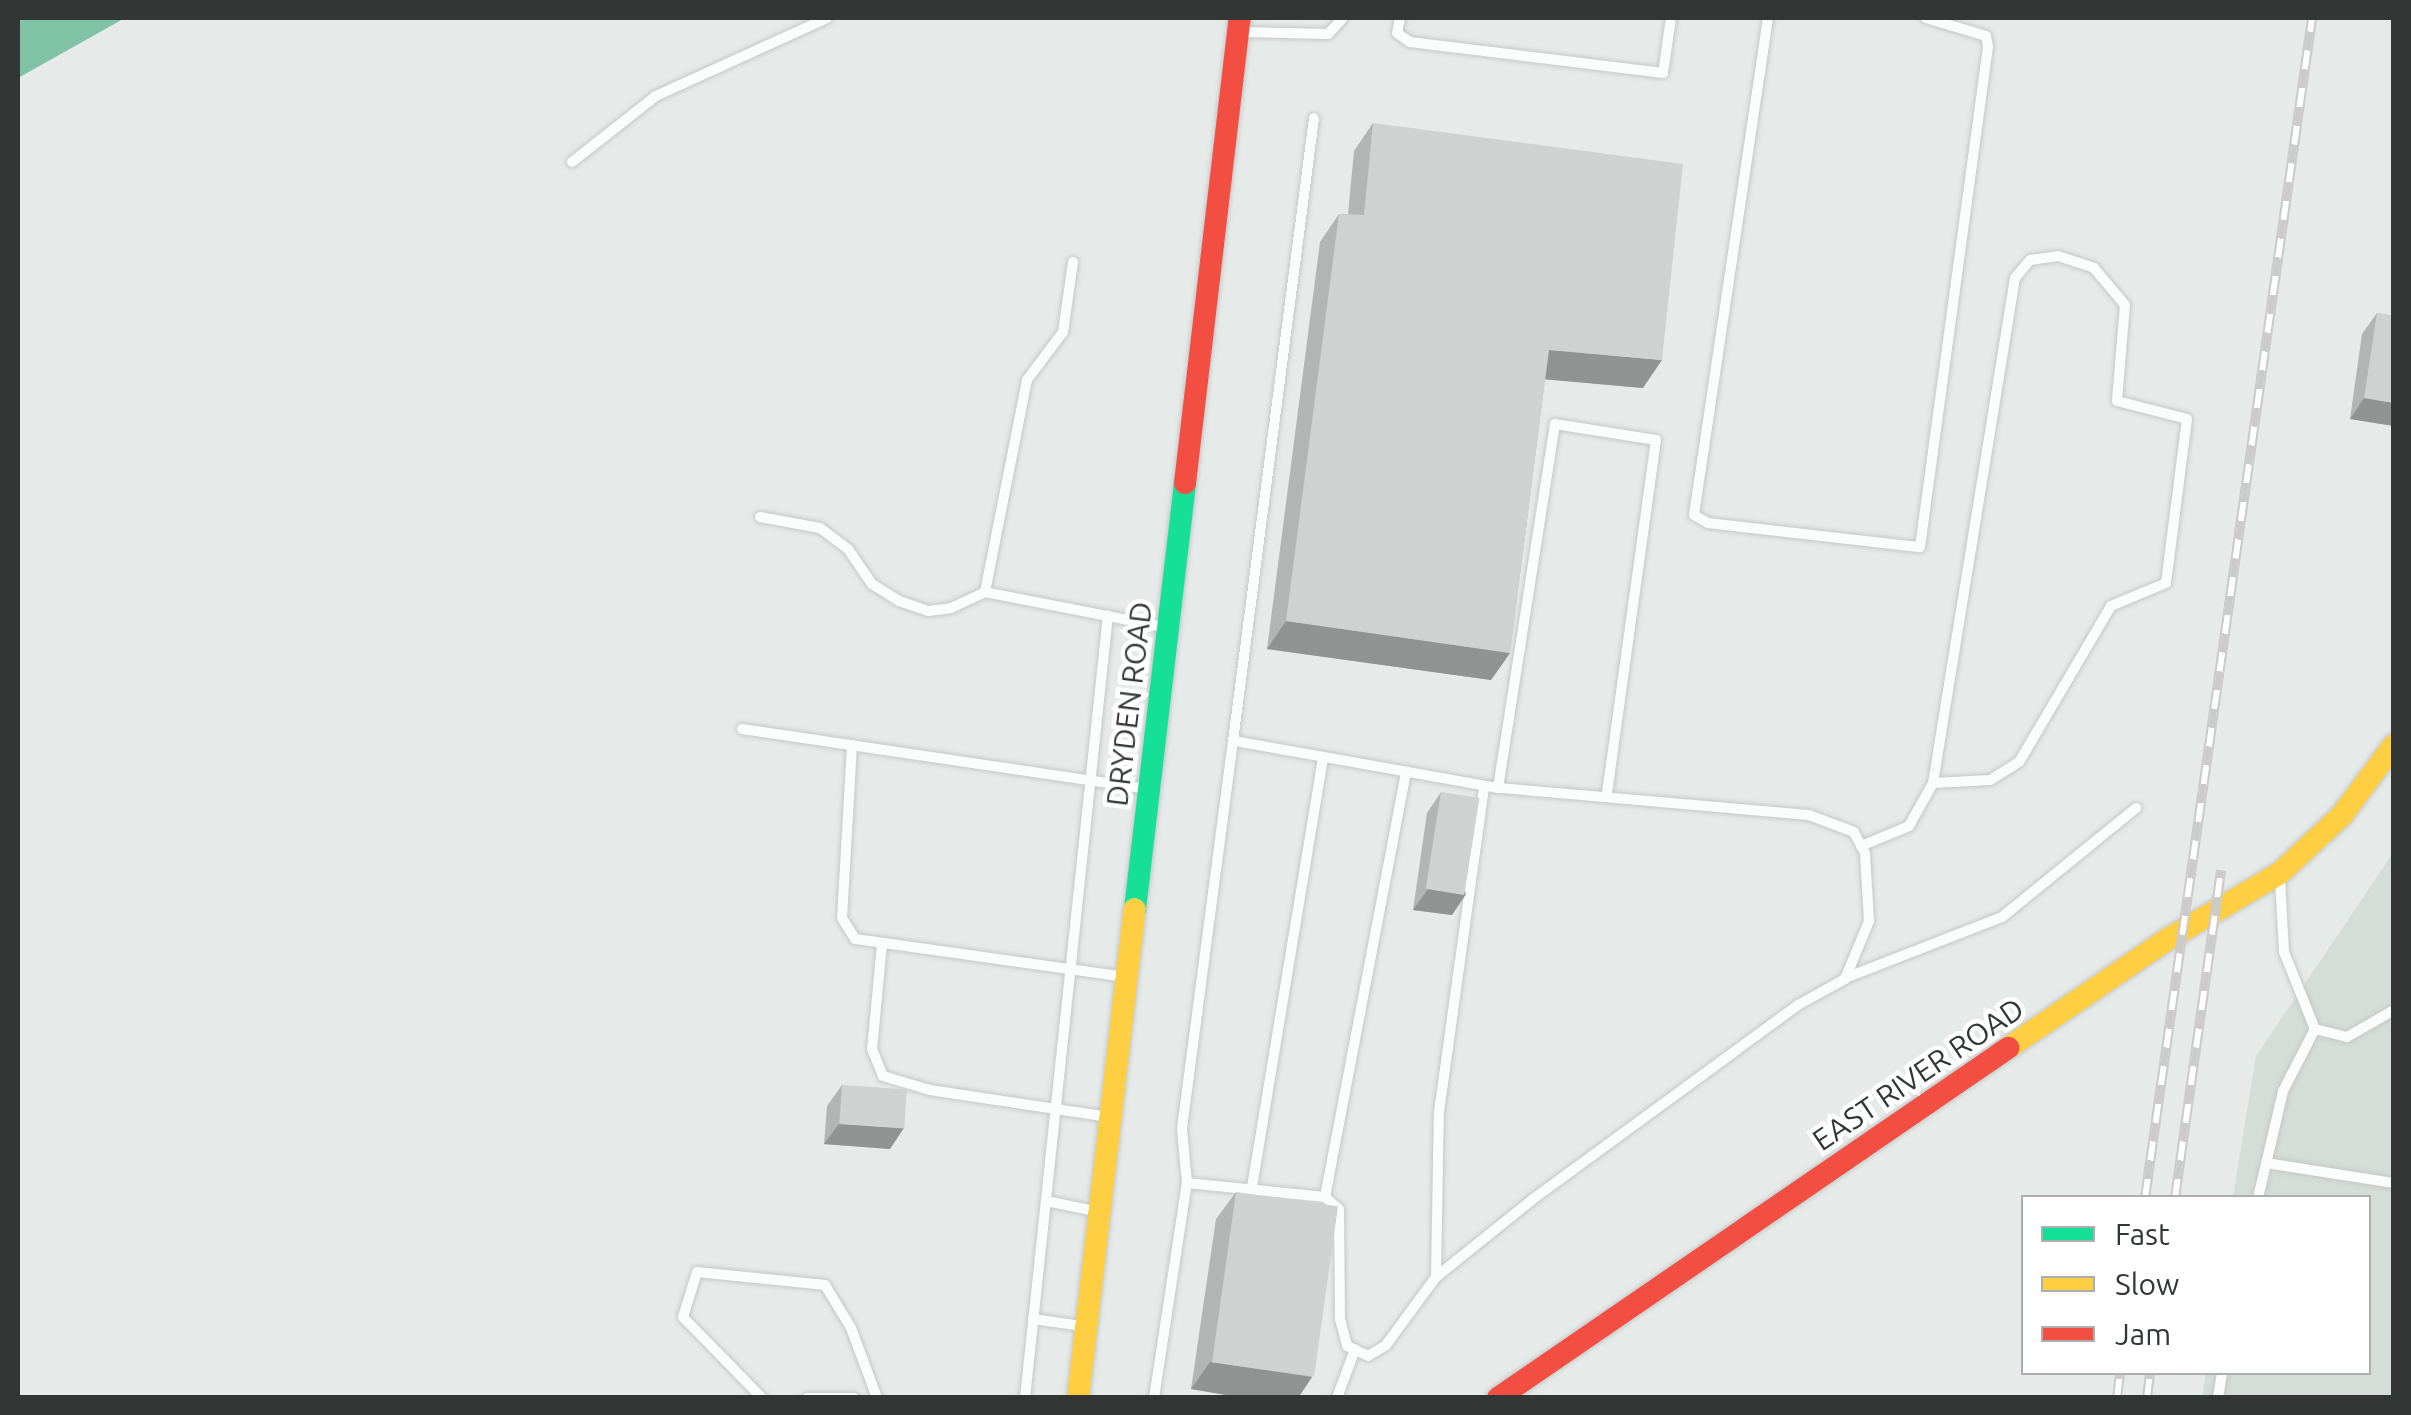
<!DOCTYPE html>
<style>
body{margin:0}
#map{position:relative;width:2411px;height:1415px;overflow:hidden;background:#e6eae8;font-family:Ubuntu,sans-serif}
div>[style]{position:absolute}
.built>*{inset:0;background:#d4ddd8}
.water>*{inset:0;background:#7fc2a6}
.roads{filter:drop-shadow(0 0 2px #c5c8c7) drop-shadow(0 0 2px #c5c8c7)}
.lane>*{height:10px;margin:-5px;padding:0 5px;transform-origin:5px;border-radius:5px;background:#fbfcfc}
.fast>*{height:22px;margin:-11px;padding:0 11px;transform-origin:11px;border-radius:11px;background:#16e098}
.slow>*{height:22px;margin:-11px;padding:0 11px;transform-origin:11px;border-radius:11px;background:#ffcf43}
.jam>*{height:22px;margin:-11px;padding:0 11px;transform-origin:11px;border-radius:11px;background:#f24e42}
.rail>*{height:10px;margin-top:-5px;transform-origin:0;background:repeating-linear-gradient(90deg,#fff 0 19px,#cacbca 0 38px);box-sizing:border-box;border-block:2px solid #cacbca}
.wall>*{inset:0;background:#b2b5b4}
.shaded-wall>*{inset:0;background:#919392}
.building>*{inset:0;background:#cfd2d1;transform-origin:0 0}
span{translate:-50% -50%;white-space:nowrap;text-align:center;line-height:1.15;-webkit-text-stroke:9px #fff;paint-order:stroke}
.street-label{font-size:30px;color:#323634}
.frame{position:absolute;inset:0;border:20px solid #323634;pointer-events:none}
.legend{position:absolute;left:2021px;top:1195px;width:350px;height:180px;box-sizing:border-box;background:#fff;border:2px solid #adafae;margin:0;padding:12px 18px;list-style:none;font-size:30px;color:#323634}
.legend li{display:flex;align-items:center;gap:20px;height:50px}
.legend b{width:50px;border:2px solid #adafae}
</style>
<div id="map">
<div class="built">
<div style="clip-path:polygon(2393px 853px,2393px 1397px,2202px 1398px,2206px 1373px,2368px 1372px,2368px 1198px,2233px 1197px,2256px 1056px)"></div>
</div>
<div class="water">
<div style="clip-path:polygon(18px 18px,125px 18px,18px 78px)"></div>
</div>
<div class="roads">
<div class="lane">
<div style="left:1400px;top:18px;width:15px;rotate:101deg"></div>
<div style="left:1397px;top:33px;width:16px;rotate:35deg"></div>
<div style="left:1410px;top:42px;width:255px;rotate:7deg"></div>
<div style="left:1663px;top:73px;width:56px;rotate:-81.7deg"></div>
<div style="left:1768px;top:18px;width:502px;rotate:98.47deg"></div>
<div style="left:1694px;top:515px;width:16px;rotate:30deg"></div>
<div style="left:1708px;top:523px;width:213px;rotate:6.5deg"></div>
<div style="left:1920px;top:547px;width:505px;rotate:-82.26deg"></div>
<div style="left:1988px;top:47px;width:11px;rotate:-100deg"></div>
<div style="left:1986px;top:36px;width:63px;rotate:-163.3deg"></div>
<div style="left:1243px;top:32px;width:85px;rotate:1.3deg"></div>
<div style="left:1328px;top:34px;width:22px;rotate:-47deg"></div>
<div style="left:572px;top:162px;width:107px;rotate:-38.2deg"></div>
<div style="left:656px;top:96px;width:188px;rotate:-24.5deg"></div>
<div style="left:1073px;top:262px;width:71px;rotate:98.1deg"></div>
<div style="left:1063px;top:332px;width:60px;rotate:126.9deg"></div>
<div style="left:1027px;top:380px;width:216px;rotate:101.2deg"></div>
<div style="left:985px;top:592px;width:187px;rotate:11.1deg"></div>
<div style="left:760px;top:517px;width:61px;rotate:10.4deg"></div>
<div style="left:820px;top:528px;width:35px;rotate:37deg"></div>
<div style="left:848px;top:549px;width:42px;rotate:55.6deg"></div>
<div style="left:872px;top:584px;width:32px;rotate:32deg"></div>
<div style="left:899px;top:601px;width:31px;rotate:19deg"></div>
<div style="left:928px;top:611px;width:23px;rotate:-7deg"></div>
<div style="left:951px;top:608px;width:38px;rotate:-25deg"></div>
<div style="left:742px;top:729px;width:408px;rotate:8.4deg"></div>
<div style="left:1233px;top:741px;width:628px;rotate:-82.59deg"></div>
<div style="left:852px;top:745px;width:173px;rotate:93.3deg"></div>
<div style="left:842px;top:918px;width:25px;rotate:58deg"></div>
<div style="left:855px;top:939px;width:272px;rotate:8deg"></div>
<div style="left:1498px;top:788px;width:368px;rotate:-81.1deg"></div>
<div style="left:1555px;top:424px;width:102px;rotate:9deg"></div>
<div style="left:1656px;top:440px;width:357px;rotate:97.9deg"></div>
<div style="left:1861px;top:846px;width:52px;rotate:-22.6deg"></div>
<div style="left:1909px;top:826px;width:49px;rotate:-60.8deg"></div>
<div style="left:1933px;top:783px;width:512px;rotate:-80.78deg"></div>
<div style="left:2015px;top:278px;width:23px;rotate:-50deg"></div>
<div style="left:2030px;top:260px;width:28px;rotate:-8deg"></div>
<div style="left:2058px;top:256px;width:38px;rotate:18deg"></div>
<div style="left:2094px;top:268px;width:48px;rotate:50deg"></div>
<div style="left:2125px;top:305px;width:96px;rotate:94.8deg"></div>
<div style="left:2117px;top:401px;width:72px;rotate:14.4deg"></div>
<div style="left:2187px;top:419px;width:165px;rotate:97.3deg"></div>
<div style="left:2166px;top:583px;width:60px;rotate:157.3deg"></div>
<div style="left:2111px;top:606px;width:181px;rotate:120.5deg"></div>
<div style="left:2019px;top:762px;width:34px;rotate:148deg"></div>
<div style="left:1990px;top:780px;width:57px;rotate:177deg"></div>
<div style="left:2280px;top:880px;width:72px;rotate:86.8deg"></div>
<div style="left:2284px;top:952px;width:83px;rotate:68.1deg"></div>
<div style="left:2315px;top:1029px;width:33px;rotate:14deg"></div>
<div style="left:2347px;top:1037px;width:54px;rotate:-29.9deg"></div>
<div style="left:882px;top:944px;width:105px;rotate:95.4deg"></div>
<div style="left:872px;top:1049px;width:29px;rotate:68deg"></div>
<div style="left:883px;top:1076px;width:49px;rotate:16.6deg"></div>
<div style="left:930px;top:1090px;width:181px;rotate:8.6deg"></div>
<div style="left:1845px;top:978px;width:168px;rotate:-21.2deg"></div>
<div style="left:2002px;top:917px;width:173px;rotate:-39.1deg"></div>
<div style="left:2266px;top:1163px;width:130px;rotate:8.9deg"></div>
<div style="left:1252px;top:1187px;width:436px;rotate:-80.6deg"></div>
<div style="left:1325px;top:1197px;width:433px;rotate:-79.2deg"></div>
<div style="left:2258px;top:1198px;width:110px;rotate:-76.8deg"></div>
<div style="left:2283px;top:1091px;width:70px;rotate:-62.7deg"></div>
<div style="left:1046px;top:1201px;width:54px;rotate:11.7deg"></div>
<div style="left:1436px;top:1277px;width:165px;rotate:-89deg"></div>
<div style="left:1439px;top:1112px;width:329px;rotate:-82.1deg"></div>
<div style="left:1033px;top:1319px;width:49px;rotate:8.1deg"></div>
<div style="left:762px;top:1398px;width:113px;rotate:-134.3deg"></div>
<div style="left:683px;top:1317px;width:47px;rotate:-72.7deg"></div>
<div style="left:697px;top:1272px;width:129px;rotate:5.8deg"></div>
<div style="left:825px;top:1285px;width:50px;rotate:58.8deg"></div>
<div style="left:851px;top:1328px;width:75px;rotate:69.6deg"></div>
<div style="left:807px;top:1398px;width:47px"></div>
<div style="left:1025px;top:1398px;width:787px;rotate:-83.95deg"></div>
<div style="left:1154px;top:1398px;width:218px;rotate:-81.3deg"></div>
<div style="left:1187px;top:1183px;width:139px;rotate:5.8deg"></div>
<div style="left:1325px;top:1197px;width:18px;rotate:41deg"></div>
<div style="left:1339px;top:1209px;width:110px;rotate:89.5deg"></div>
<div style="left:1340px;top:1319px;width:28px;rotate:75deg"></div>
<div style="left:1347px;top:1346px;width:23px;rotate:25deg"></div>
<div style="left:1368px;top:1356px;width:21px;rotate:-31deg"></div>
<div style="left:1386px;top:1345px;width:84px;rotate:-53.7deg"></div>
<div style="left:1436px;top:1277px;width:124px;rotate:-38.8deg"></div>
<div style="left:1533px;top:1199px;width:328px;rotate:-36.2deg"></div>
<div style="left:1798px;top:1005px;width:54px;rotate:-29deg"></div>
<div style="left:1845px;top:979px;width:63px;rotate:-67.5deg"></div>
<div style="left:1869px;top:921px;width:68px;rotate:-93.4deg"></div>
<div style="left:1865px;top:853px;width:24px;rotate:-118deg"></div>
<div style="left:1854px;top:832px;width:48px;rotate:-159.3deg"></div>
<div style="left:1809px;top:815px;width:312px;rotate:-175deg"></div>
<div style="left:1498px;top:788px;width:269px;rotate:-169.9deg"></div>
<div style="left:1233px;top:741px;width:391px;rotate:97.5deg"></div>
<div style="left:1182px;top:1129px;width:54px;rotate:84.7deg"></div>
<div style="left:1337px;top:1398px;width:52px;rotate:-69.8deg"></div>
<div style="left:2218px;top:1398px;width:26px;rotate:-81deg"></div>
</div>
<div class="fast">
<div style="left:1135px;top:909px;width:429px;rotate:-83.3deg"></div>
</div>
<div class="slow">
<div style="left:2008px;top:1048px;width:194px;rotate:-34.3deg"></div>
<div style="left:2168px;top:939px;width:130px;rotate:-30.5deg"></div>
<div style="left:2280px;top:873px;width:85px;rotate:-43.1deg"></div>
<div style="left:2342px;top:815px;width:87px;rotate:-53.4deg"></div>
<div style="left:1078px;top:1398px;width:492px;rotate:-83.4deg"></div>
</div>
<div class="jam">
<div style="left:1185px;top:483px;width:468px;rotate:-83.3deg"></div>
<div style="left:1498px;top:1398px;width:619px;rotate:-34.46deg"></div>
</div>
</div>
<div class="rail">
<div style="left:2145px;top:1198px;width:1192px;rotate:-81.94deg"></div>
<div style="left:2175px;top:1198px;width:331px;rotate:-82deg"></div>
<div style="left:2117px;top:1398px;width:26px;rotate:-83deg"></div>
<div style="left:2147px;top:1398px;width:26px;rotate:-83deg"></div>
</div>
<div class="wall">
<div style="clip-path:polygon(1373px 123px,1643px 388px,1545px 379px,1510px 653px,1491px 680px,1267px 649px,1320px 242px,1339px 214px,1348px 214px,1354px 151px)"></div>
<div style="clip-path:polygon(2377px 313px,2394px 316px,2394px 426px,2350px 419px,2362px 334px)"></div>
<div style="clip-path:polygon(1441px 792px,1466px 894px,1452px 915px,1413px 910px,1427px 813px)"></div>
<div style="clip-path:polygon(842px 1085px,890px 1149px,824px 1144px,827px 1106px)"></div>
<div style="clip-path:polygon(1236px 1192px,1312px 1377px,1298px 1398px,1244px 1398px,1191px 1389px,1216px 1219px)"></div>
</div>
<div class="shaded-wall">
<div style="clip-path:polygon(1549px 350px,1662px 360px,1643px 388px,1530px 378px)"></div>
<div style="clip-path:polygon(2364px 398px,2394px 403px,2394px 426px,2350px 419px)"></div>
<div style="clip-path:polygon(1286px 621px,1510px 653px,1491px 680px,1267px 649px)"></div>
<div style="clip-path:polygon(1428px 889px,1466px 894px,1452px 915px,1413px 910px)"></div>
<div style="clip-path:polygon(839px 1124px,904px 1128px,890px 1149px,824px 1144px)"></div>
<div style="clip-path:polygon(1210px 1362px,1312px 1377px,1298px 1398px,1244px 1398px,1191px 1389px)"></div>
</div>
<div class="building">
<div style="clip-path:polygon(1373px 123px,1683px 164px,1662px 360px,1549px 350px,1510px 653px,1286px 621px,1339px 214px,1364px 215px)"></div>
<div style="clip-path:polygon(2377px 313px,2394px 316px,2394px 403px,2364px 398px)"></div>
<div style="left:1441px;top:792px;width:39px;height:98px;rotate:9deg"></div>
<div style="left:842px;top:1085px;width:65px;height:39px;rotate:4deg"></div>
<div style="left:1236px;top:1192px;width:103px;height:172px;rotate:8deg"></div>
</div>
<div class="street-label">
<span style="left:1129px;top:704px;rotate:-83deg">DRYDEN ROAD</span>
<span style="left:1918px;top:1074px;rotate:-34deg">EAST RIVER ROAD</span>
</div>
<div class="frame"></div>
<ul class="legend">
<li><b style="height:12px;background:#16e098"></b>Fast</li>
<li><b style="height:12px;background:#ffcf43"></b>Slow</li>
<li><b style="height:12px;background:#f24e42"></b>Jam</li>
</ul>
</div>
